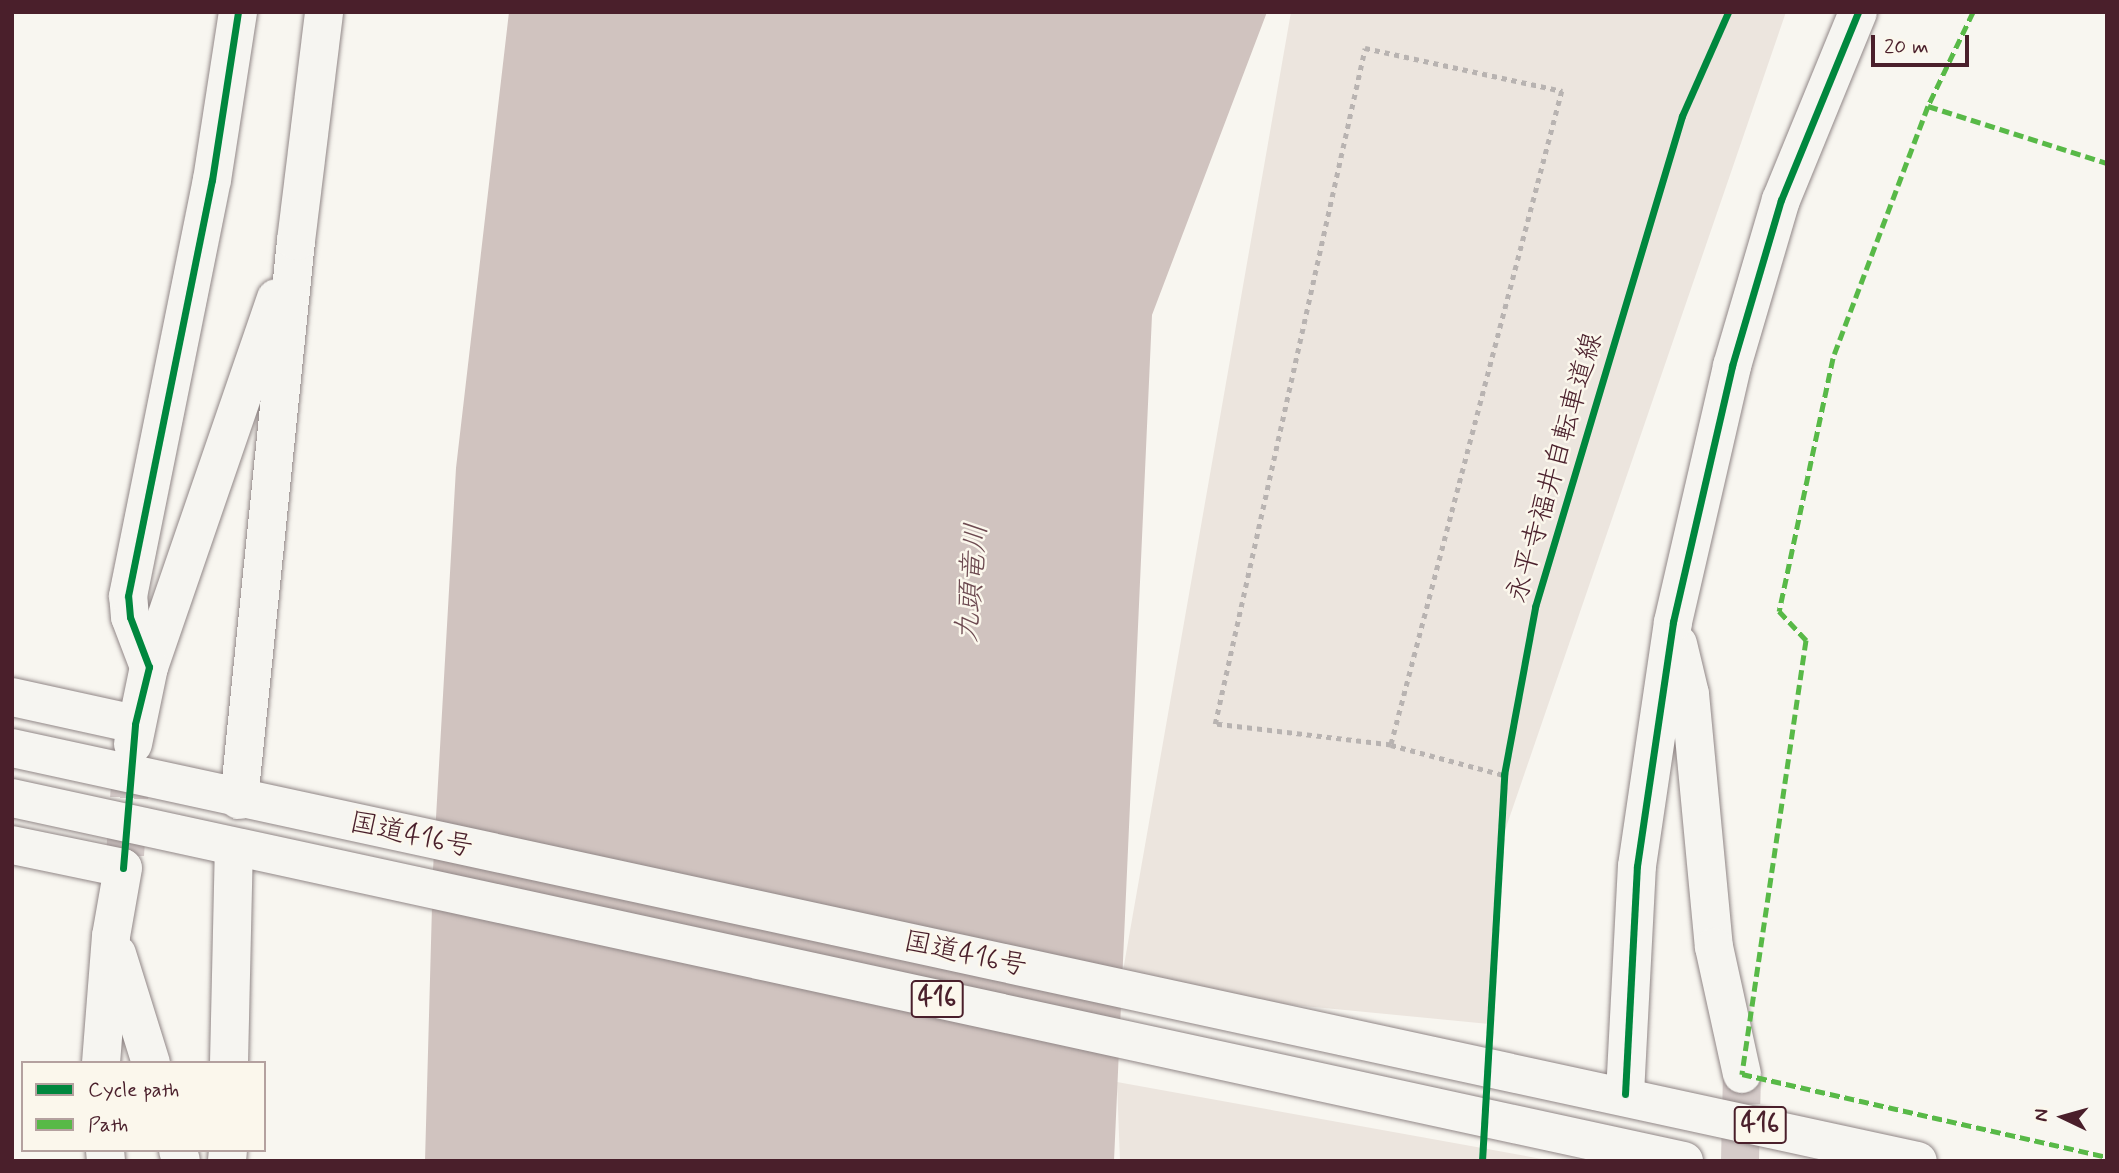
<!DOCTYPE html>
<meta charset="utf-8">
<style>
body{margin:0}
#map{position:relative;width:2119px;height:1173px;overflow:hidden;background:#f8f6f0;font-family:Mynerve,"Klee One",sans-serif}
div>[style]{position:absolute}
.green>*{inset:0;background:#ece5de}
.water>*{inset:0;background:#d0c3bf}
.minor-tunnel>*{height:38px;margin-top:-19px;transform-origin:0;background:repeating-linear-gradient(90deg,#d5cbc9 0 38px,transparent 0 57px)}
.path>*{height:4.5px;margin-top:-2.25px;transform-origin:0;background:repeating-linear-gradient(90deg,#b8b3b1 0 5px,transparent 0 10px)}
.roads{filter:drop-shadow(0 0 2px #918787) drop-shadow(0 0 2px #918787)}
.minor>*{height:38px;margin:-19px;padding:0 19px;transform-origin:19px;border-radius:19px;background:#f6f5f1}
.highway>*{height:38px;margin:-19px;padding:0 19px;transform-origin:19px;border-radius:19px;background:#f6f5f1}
.quiet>*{height:5px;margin-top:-2.5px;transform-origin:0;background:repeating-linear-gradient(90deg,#58b947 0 10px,transparent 0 15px)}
.cycleway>*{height:7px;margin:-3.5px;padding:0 3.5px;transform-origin:3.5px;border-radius:3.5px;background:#00873e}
span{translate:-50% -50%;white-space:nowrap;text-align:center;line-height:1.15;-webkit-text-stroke:5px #fbf7ec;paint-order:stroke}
.shield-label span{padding:2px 5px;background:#fbf7ec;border:2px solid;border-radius:5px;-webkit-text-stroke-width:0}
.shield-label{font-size:26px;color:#4a1f2b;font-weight:700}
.street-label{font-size:28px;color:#4a1f2b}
.water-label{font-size:30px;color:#6d4a51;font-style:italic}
.frame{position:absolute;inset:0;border:14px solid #4a1f2b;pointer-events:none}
.legend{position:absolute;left:21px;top:1061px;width:245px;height:91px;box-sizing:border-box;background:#fbf7ec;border:2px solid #b4a19f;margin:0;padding:9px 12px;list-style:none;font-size:21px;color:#4a1f2b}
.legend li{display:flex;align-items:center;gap:14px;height:35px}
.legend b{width:35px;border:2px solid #b4a19f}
.north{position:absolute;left:2028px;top:1082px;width:70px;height:70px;-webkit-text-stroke:5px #fbf7ec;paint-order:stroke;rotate:275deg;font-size:19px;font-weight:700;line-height:28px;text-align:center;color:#4a1f2b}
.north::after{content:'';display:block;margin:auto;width:24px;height:32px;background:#4a1f2b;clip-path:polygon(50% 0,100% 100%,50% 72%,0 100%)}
.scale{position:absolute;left:1871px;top:35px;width:98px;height:32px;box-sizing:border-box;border:4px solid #4a1f2b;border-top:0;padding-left:9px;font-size:21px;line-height:24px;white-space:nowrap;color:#4a1f2b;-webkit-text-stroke:5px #fbf7ec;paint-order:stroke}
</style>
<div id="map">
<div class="green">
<div style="clip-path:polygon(1291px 12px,1786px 12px,1500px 845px,1489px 1024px,1120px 988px)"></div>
<div style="clip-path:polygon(1117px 1082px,1482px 1148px,1553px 1161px,1120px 1161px)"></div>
</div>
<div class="water">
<div style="clip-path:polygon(509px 12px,1267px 12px,1152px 315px,1114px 1161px,425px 1161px,433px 870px,456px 468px)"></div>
</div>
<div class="minor-tunnel">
<div style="left:125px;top:855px;width:111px;rotate:-85.9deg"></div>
<div style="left:1740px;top:1161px;width:87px;rotate:-88.7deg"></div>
</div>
<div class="path">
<div style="left:1391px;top:745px;width:177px;rotate:-173.2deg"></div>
<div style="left:1215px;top:724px;width:692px;rotate:-77.49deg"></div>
<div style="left:1365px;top:48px;width:202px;rotate:12.3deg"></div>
<div style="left:1562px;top:91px;width:676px;rotate:104.65deg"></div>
<div style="left:1391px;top:745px;width:117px;rotate:14.9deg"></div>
</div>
<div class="roads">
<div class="minor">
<div style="left:1678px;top:644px;width:51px;rotate:76.5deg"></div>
<div style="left:1690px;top:694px;width:254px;rotate:84.6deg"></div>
<div style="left:1714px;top:947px;width:130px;rotate:77.6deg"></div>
<div style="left:149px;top:667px;width:390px;rotate:-71deg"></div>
<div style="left:12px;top:697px;width:126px;rotate:12.4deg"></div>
<div style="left:133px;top:744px;width:79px;rotate:-78.3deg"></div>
<div style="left:149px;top:667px;width:53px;rotate:-110.8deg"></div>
<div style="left:130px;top:617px;width:21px;rotate:-95deg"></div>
<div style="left:128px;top:596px;width:424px;rotate:-78.6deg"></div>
<div style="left:212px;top:180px;width:170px;rotate:-81.2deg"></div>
<div style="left:239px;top:800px;width:562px;rotate:-84.18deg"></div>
<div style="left:296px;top:241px;width:231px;rotate:-83deg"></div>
<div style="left:12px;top:845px;width:113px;rotate:11.7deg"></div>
<div style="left:123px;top:868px;width:69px;rotate:100deg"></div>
<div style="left:111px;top:936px;width:127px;rotate:94.5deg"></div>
<div style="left:117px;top:954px;width:114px;rotate:72.7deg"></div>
<div style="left:229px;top:1063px;width:216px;rotate:-88.7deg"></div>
<div style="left:1625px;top:1094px;width:228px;rotate:-87deg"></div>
<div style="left:1637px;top:866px;width:247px;rotate:-81.6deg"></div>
<div style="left:1673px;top:622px;width:263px;rotate:-77deg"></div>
<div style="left:1732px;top:366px;width:173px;rotate:-73.6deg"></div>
<div style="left:1781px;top:200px;width:203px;rotate:-67.7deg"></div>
<div style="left:105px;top:1150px;width:11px;rotate:85deg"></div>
<div style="left:178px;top:1150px;width:11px;rotate:75deg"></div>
<div style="left:227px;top:1161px;width:11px;rotate:-85deg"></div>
</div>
<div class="highway">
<div style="left:12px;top:748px;width:1950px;rotate:12.23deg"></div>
<div style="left:12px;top:798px;width:1711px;rotate:12.25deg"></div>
</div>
</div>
<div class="quiet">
<div style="left:1973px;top:12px;width:104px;rotate:115.6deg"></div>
<div style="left:1928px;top:106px;width:269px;rotate:110.7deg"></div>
<div style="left:1833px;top:358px;width:259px;rotate:102deg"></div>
<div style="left:1779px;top:611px;width:40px;rotate:47deg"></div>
<div style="left:1806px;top:640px;width:439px;rotate:98.4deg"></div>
<div style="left:1742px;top:1074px;width:374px;rotate:12.8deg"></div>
<div style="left:1928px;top:106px;width:188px;rotate:17.7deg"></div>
</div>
<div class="cycleway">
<div style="left:123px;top:868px;width:144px;rotate:-85.2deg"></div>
<div style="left:135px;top:724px;width:59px;rotate:-76.2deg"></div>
<div style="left:149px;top:667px;width:53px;rotate:-110.8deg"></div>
<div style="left:130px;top:617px;width:21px;rotate:-95deg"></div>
<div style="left:128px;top:596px;width:424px;rotate:-78.6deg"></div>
<div style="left:212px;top:180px;width:170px;rotate:-81.2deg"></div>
<div style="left:1625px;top:1094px;width:228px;rotate:-87deg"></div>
<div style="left:1637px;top:866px;width:247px;rotate:-81.6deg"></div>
<div style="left:1673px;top:622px;width:263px;rotate:-77deg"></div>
<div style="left:1732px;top:366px;width:173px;rotate:-73.6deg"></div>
<div style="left:1781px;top:200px;width:203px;rotate:-67.7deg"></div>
<div style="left:1482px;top:1161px;width:387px;rotate:-86.7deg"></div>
<div style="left:1504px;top:775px;width:171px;rotate:-79.5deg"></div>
<div style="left:1535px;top:607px;width:513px;rotate:-73.33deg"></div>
<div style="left:1682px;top:116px;width:114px;rotate:-66.1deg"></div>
</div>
<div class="shield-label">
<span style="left:937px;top:999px">416</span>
<span style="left:1760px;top:1125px">416</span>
</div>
<div class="street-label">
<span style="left:1556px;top:468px;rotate:-74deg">永平寺福井自転車道線</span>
<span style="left:411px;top:836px;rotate:12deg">国道416号</span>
<span style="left:965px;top:955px;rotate:12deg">国道416号</span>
</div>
<div class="water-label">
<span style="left:973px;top:583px;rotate:-85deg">九頭竜川</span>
</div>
<div class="frame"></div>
<ul class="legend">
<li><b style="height:9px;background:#00873e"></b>Cycle path</li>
<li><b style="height:9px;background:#58b947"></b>Path</li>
</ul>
<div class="north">N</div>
<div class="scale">20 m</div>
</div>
